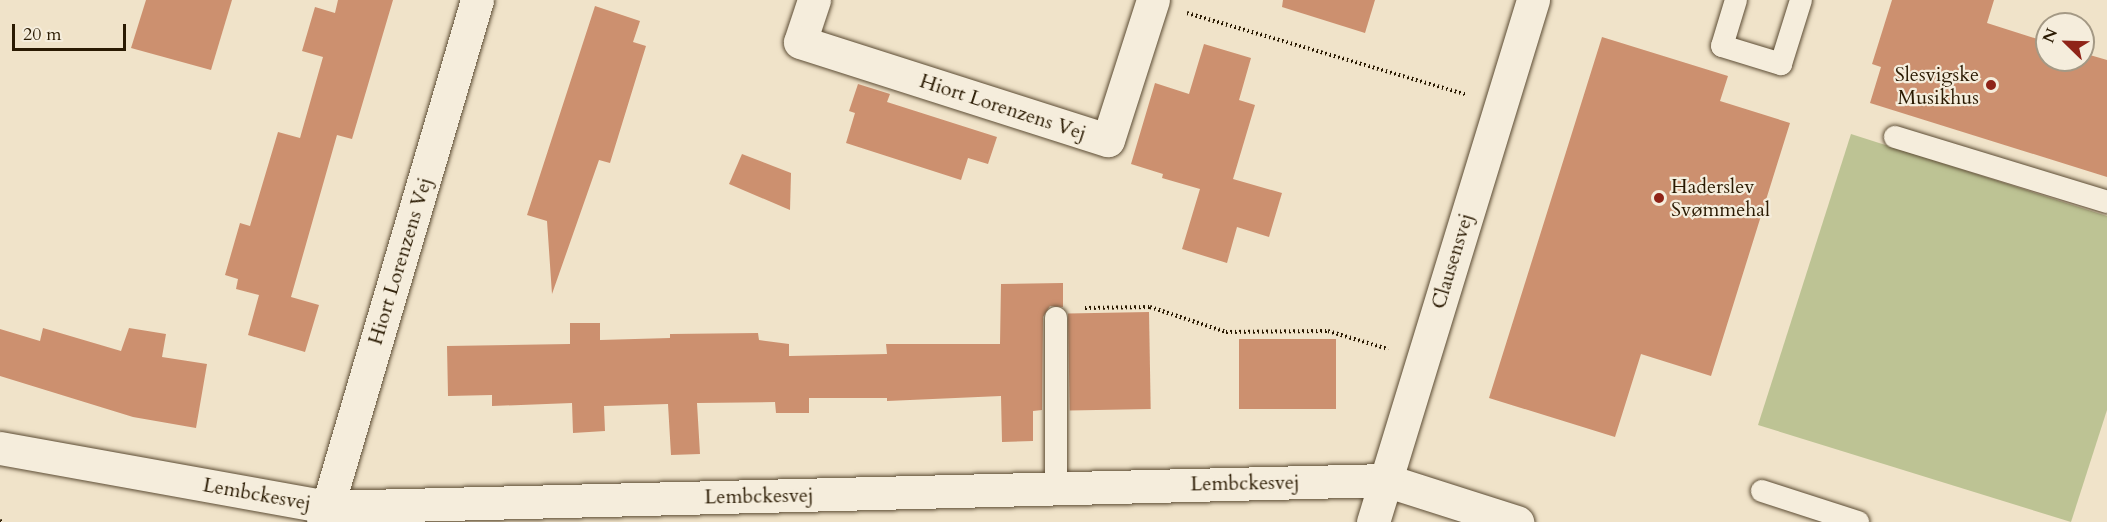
<!DOCTYPE html>
<meta charset="utf-8">
<style>
body{margin:0}
#map{position:relative;width:2107px;height:522px;overflow:hidden;background:#f0e3c9;font-family:Cardo,serif}
div>[style]{position:absolute}
.green>*{inset:0;background:#bdc394}
.building>*{inset:0;background:#cc906f;transform-origin:0 0}
.path>*{height:4px;margin-top:-2px;transform-origin:0;background:repeating-linear-gradient(90deg,#2a1a02 0 1.5px,transparent 0 4.5px)}
.roads{filter:drop-shadow(0 0 2px #5c4c34) drop-shadow(0 0 2px #5c4c34)}
.service>*{height:22px;margin:-11px;padding:0 11px;transform-origin:11px;border-radius:11px;background:#f5eddc}
.minor>*{height:33px;margin:-16.5px;padding:0 16.5px;transform-origin:16.5px;border-radius:16.5px;background:#f5eddc}
.tertiary>*{height:33px;margin:-16.5px;padding:0 16.5px;transform-origin:16.5px;border-radius:16.5px;background:#f5eddc}
.dots>*{width:16px;height:16px;translate:-50% -50%;box-sizing:border-box;border:3px solid #f5eddc;border-radius:50%}
span{translate:-50% -50%;white-space:nowrap;text-align:center;line-height:1.15;-webkit-text-stroke:4.5px #f5eddc;paint-order:stroke}
.poi-label{font-size:20px;color:#2a1a02}
.right{translate:-100% -50%;text-align:right}
.left{translate:0 -50%;text-align:left}
.street-label{font-size:20px;color:#2a1a02}
.north{position:absolute;left:2035px;top:12px;width:60px;height:60px;box-sizing:border-box;background:#f5eddc;border:2px solid #a49985;border-radius:50%;rotate:293deg;font-size:16px;font-weight:700;line-height:24px;text-align:center;color:#2a1a02}
.north::after{content:'';display:block;margin:auto;width:21px;height:27px;background:#8f2418;clip-path:polygon(50% 0,100% 100%,50% 72%,0 100%)}
.scale{position:absolute;left:12px;top:24px;width:114px;height:27px;box-sizing:border-box;border:3px solid #2a1a02;border-top:0;padding-left:8px;font-size:18px;line-height:21px;white-space:nowrap;color:#2a1a02;-webkit-text-stroke:4px #f5eddc;paint-order:stroke}
</style>
<div id="map">
<div class="green">
<div style="clip-path:polygon(1851px 134px,2107px 216px,2107px 410px,2071px 522px,1758px 425px)"></div>
</div>
<div class="building">
<div style="clip-path:polygon(146px 0,232px 0,211px 70px,131px 48px)"></div>
<div style="clip-path:polygon(338px 0,393px 0,352px 139px,337px 135px,291px 297px,319px 305px,305px 352px,248px 335px,259px 295px,236px 289px,238px 279px,225px 275px,240px 223px,250px 226px,278px 132px,300px 138px,323px 57px,302px 51px,315px 7px,335px 13px)"></div>
<div style="clip-path:polygon(1283px 0,1375px 0,1365px 33px,1282px 7px)"></div>
<div style="clip-path:polygon(1892px 0,1994px 0,1987px 23px,2047px 42px,2047px 60px,2083px 60px,2083px 53px,2107px 60px,2107px 177px,1870px 103px,1881px 67px,1872px 64px)"></div>
<div style="clip-path:polygon(595px 6px,640px 21px,633px 42px,646px 46px,610px 163px,599px 160px,552px 294px,547px 221px,527px 215px)"></div>
<div style="clip-path:polygon(1602px 37px,1728px 76px,1720px 101px,1790px 123px,1711px 376px,1641px 354px,1615px 437px,1489px 398px)"></div>
<div style="clip-path:polygon(1204px 44px,1251px 58px,1239px 100px,1255px 105px,1233px 179px,1282px 193px,1269px 237px,1237px 227px,1227px 263px,1182px 249px,1200px 189px,1162px 178px,1163px 174px,1131px 164px,1155px 83px,1189px 94px)"></div>
<div style="clip-path:polygon(858px 84px,890px 94px,887px 102px,997px 137px,988px 164px,968px 158px,961px 180px,846px 143px,855px 113px,849px 111px)"></div>
<div style="clip-path:polygon(742px 154px,791px 173px,790px 210px,729px 184px)"></div>
<div style="clip-path:polygon(1063px 283px,1063px 307px,1050px 306px,1043px 317px,1042px 410px,1033px 411px,1033px 441px,1002px 442px,1001px 396px,887px 401px,887px 398px,809px 398px,809px 413px,776px 413px,775px 402px,697px 403px,700px 454px,671px 455px,668px 404px,604px 406px,605px 431px,573px 433px,572px 403px,492px 406px,492px 395px,448px 396px,447px 346px,570px 344px,570px 323px,600px 323px,600px 340px,670px 338px,670px 334px,758px 333px,759px 340px,789px 344px,789px 356px,887px 354px,886px 344px,1000px 344px,1001px 284px)"></div>
<div style="left:1149px;top:312px;width:97px;height:81px;rotate:89deg"></div>
<div style="clip-path:polygon(43px 328px,121px 351px,129px 328px,166px 334px,162px 357px,207px 364px,196px 428px,133px 417px,0 376px,0 329px,40px 341px)"></div>
<div style="left:1239px;top:339px;width:97px;height:70px"></div>
</div>
<div class="path">
<div style="left:1187px;top:13px;width:292px;rotate:16.3deg"></div>
<div style="left:1085px;top:308px;width:65px;rotate:-0.9deg"></div>
<div style="left:1150px;top:307px;width:80px;rotate:18.2deg"></div>
<div style="left:1226px;top:332px;width:102px;rotate:-0.6deg"></div>
<div style="left:1328px;top:331px;width:63px;rotate:16.7deg"></div>
<div style="left:0;top:521px;width:4px;rotate:14deg"></div>
</div>
<div class="roads">
<div class="service">
<div style="left:1736px;top:0;width:48px;rotate:106.9deg"></div>
<div style="left:1722px;top:46px;width:62px;rotate:17deg"></div>
<div style="left:1781px;top:64px;width:67px;rotate:-72.6deg"></div>
<div style="left:1895px;top:137px;width:222px;rotate:17deg"></div>
<div style="left:1056px;top:318px;width:170px;rotate:90deg"></div>
<div style="left:1762px;top:491px;width:101px;rotate:17.9deg"></div>
</div>
<div class="minor">
<div style="left:814px;top:0;width:44px;rotate:108.4deg"></div>
<div style="left:800px;top:42px;width:323px;rotate:17.7deg"></div>
<div style="left:1108px;top:140px;width:147px;rotate:-72.2deg"></div>
<div style="left:0;top:448px;width:332px;rotate:10.2deg"></div>
<div style="left:327px;top:507px;width:1058px;rotate:-1.46deg"></div>
<div style="left:1385px;top:480px;width:139px;rotate:17.7deg"></div>
<div style="left:323px;top:522px;width:544px;rotate:-73.56deg"></div>
</div>
<div class="tertiary">
<div style="left:1373px;top:522px;width:546px;rotate:-72.96deg"></div>
</div>
</div>
<div class="dots">
<div style="left:1991px;top:85px;background:#8f2418"></div>
<div style="left:1659px;top:198px;background:#8f2418"></div>
</div>
<div class="poi-label">
<span class="right" style="left:1979px;top:86px">Slesvigske<br>Musikhus</span>
<span class="left" style="left:1671px;top:198px">Haderslev<br>Svømmehal</span>
</div>
<div class="street-label">
<span style="left:1003px;top:107px;rotate:18deg">Hiort Lorenzens Vej</span>
<span style="left:400px;top:261px;rotate:-73deg">Hiort Lorenzens Vej</span>
<span style="left:1452px;top:261px;rotate:-73deg">Clausensvej</span>
<span style="left:1245px;top:483px;rotate:-1deg">Lembckesvej</span>
<span style="left:257px;top:494px;rotate:10deg">Lembckesvej</span>
<span style="left:759px;top:496px;rotate:-1deg">Lembckesvej</span>
</div>
<div class="north">N</div>
<div class="scale">20 m</div>
</div>
